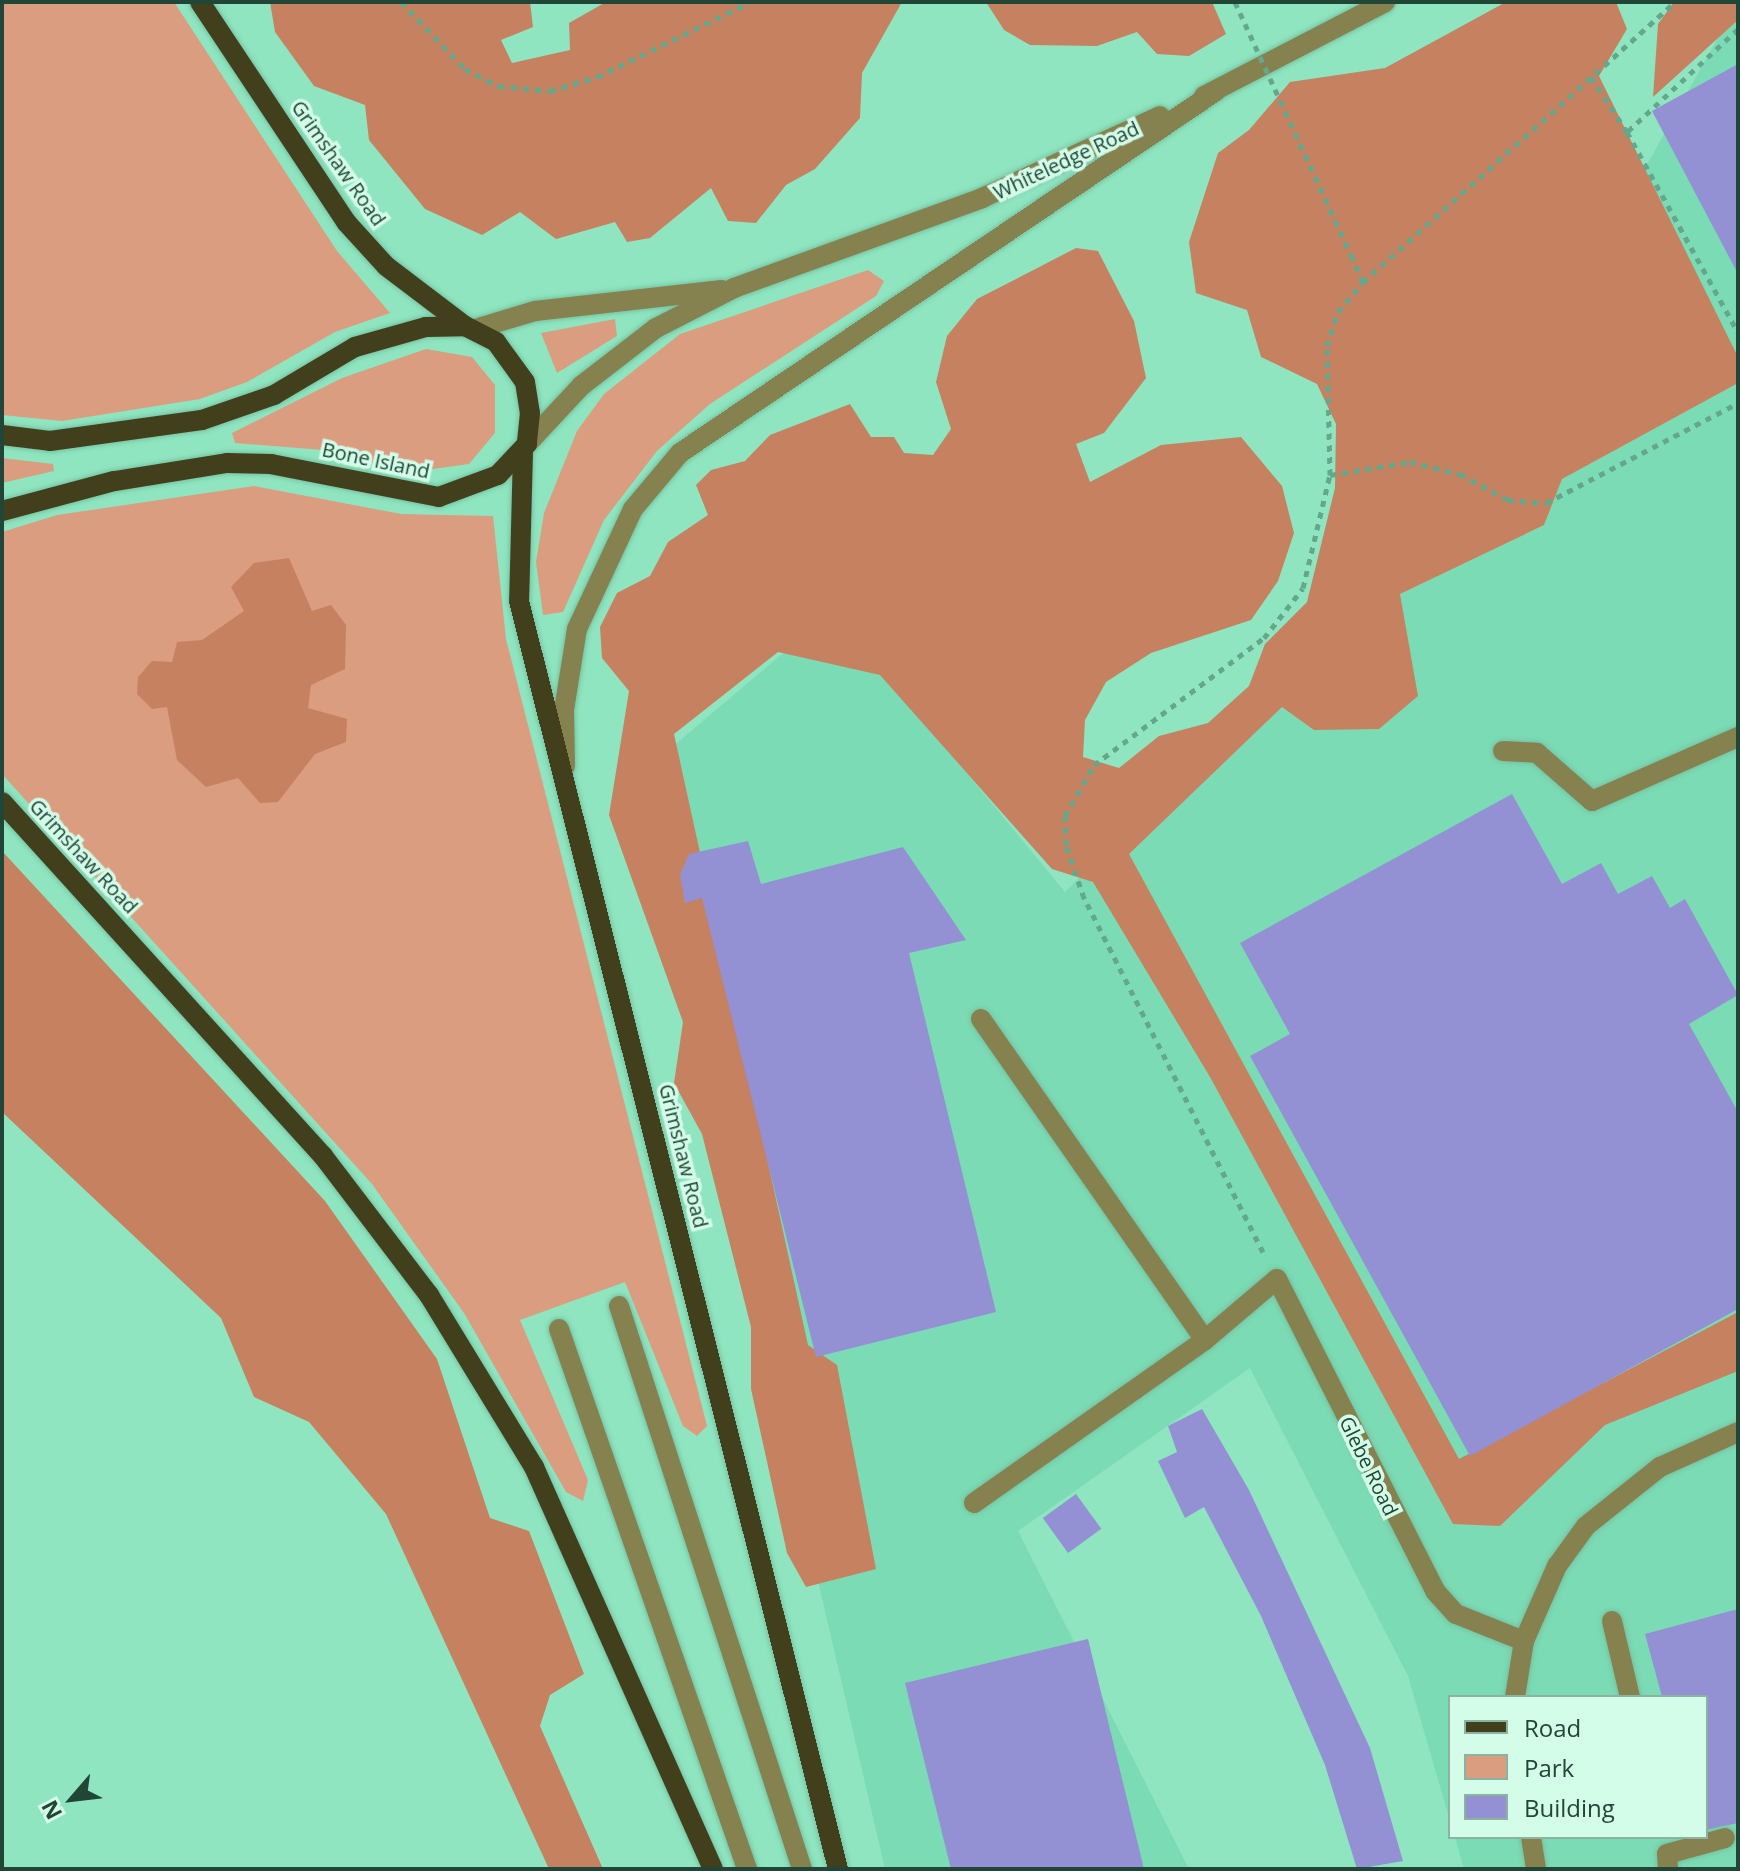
<!DOCTYPE html>
<style>
body{margin:0}
#map{position:relative;width:1740px;height:1871px;overflow:hidden;background:#8fe5c0;font-family:"Open Sans",sans-serif}
div>[style]{position:absolute}
.built>*{inset:0;background:#7bdbb4}
.green>*{inset:0;background:#db9d80}
.forest>*{inset:0;background:#c68161}
.building>*{inset:0;background:#9390d4;transform-origin:0 0}
.path>*{height:5px;margin-top:-2.5px;transform-origin:0;background:repeating-linear-gradient(90deg,#64a78b 0 6px,transparent 0 12px)}
.roads{filter:drop-shadow(0 0 2px #77c2a2) drop-shadow(0 0 2px #77c2a2)}
.minor>*{height:20px;margin:-10px;padding:0 10px;transform-origin:10px;border-radius:10px;background:#85824f}
.major>*{height:20px;margin:-10px;padding:0 10px;transform-origin:10px;border-radius:10px;background:#42401c}
.path-bridge>*{height:5px;margin-top:-2.5px;transform-origin:0;background:repeating-linear-gradient(90deg,#64a78b 0 6px,transparent 0 12px)}
span{translate:-50% -50%;white-space:nowrap;text-align:center;line-height:1.15;-webkit-text-stroke:7px #d3fce9;paint-order:stroke}
.street-label{font-size:20px;color:#214536}
.frame{position:absolute;inset:0;border:4px solid #214536;pointer-events:none}
.legend{position:absolute;left:1448px;top:1695px;width:260px;height:144px;box-sizing:border-box;background:#d3fce9;border:2px solid #8cb3a1;margin:0;padding:10px 14px;list-style:none;font-size:24px;color:#214536}
.legend li{display:flex;align-items:center;gap:16px;height:40px}
.legend b{width:40px;border:2px solid #8cb3a1}
.north{position:absolute;left:32px;top:1759px;width:80px;height:80px;-webkit-text-stroke:6px #d3fce9;paint-order:stroke;rotate:242deg;font-size:22px;font-weight:700;line-height:32px;text-align:center;color:#214536}
.north::after{content:'';display:block;margin:auto;width:28px;height:36px;background:#214536;clip-path:polygon(50% 0,100% 100%,50% 72%,0 100%)}
</style>
<div id="map">
<div class="built">
<div style="clip-path:polygon(1738px 2px,1738px 1869px,1464px 1869px,1455px 1837px,1706px 1837px,1706px 1697px,1450px 1697px,1450px 1821px,1408px 1676px,1250px 1368px,1018px 1531px,1189px 1869px,885px 1869px,632px 781px,833px 611px,1065px 892px,1461px 497px)"></div>
</div>
<div class="green">
<div style="clip-path:polygon(2px 2px,174px 2px,337px 251px,390px 313px,335px 332px,247px 382px,200px 399px,62px 421px,2px 415px)"></div>
<div style="clip-path:polygon(868px 270px,884px 281px,876px 296px,710px 404px,657px 451px,604px 520px,563px 612px,543px 615px,536px 562px,544px 513px,577px 431px,604px 394px,680px 334px)"></div>
<div style="clip-path:polygon(615px 319px,617px 336px,557px 373px,541px 333px)"></div>
<div style="clip-path:polygon(426px 349px,472px 357px,495px 385px,495px 433px,469px 464px,411px 472px,323px 450px,235px 443px,232px 433px,342px 378px)"></div>
<div style="clip-path:polygon(2px 458px,53px 464px,54px 471px,2px 483px)"></div>
<div style="clip-path:polygon(254px 486px,401px 514px,493px 516px,506px 639px,707px 1426px,697px 1436px,683px 1426px,625px 1282px,520px 1320px,588px 1480px,583px 1501px,566px 1492px,464px 1313px,372px 1184px,2px 774px,2px 532px,57px 515px)"></div>
</div>
<div class="forest">
<div style="clip-path:polygon(270px 2px,530px 2px,533px 27px,501px 40px,512px 63px,570px 50px,569px 23px,606px 2px,902px 2px,862px 73px,860px 118px,815px 169px,786px 185px,756px 223px,728px 221px,711px 188px,650px 238px,627px 242px,615px 222px,556px 239px,520px 212px,482px 235px,425px 209px,369px 140px,365px 105px,314px 86px,275px 32px)"></div>
<div style="clip-path:polygon(986px 2px,1212px 2px,1226px 34px,1189px 56px,1157px 54px,1137px 32px,1097px 46px,1030px 45px,1004px 30px)"></div>
<div style="clip-path:polygon(1506px 2px,1616px 2px,1627px 29px,1599px 76px,1738px 357px,1738px 383px,1562px 479px,1544px 525px,1400px 594px,1418px 696px,1379px 729px,1314px 730px,1282px 707px,1129px 854px,1459px 1459px,1738px 1312px,1738px 1371px,1605px 1425px,1500px 1526px,1453px 1524px,1210px 1077px,1093px 882px,1052px 869px,880px 675px,778px 652px,674px 734px,808px 1345px,837px 1365px,876px 1569px,806px 1587px,787px 1553px,751px 1389px,751px 1327px,702px 1134px,674px 1083px,683px 1022px,609px 815px,629px 691px,602px 658px,600px 627px,617px 593px,650px 576px,668px 542px,708px 515px,696px 485px,711px 470px,745px 461px,770px 435px,850px 404px,871px 437px,894px 437px,904px 453px,933px 455px,951px 429px,936px 382px,947px 336px,977px 299px,1076px 248px,1098px 251px,1134px 321px,1146px 378px,1104px 433px,1076px 444px,1090px 482px,1161px 445px,1241px 437px,1282px 486px,1294px 533px,1278px 581px,1251px 620px,1151px 653px,1106px 682px,1085px 720px,1083px 757px,1119px 768px,1159px 736px,1208px 723px,1249px 686px,1265px 644px,1307px 602px,1335px 488px,1336px 424px,1317px 384px,1261px 357px,1247px 310px,1196px 293px,1189px 242px,1218px 153px,1249px 130px,1290px 82px,1385px 68px)"></div>
<div style="clip-path:polygon(1674px 2px,1738px 2px,1738px 20px,1653px 97px,1658px 24px)"></div>
<div style="clip-path:polygon(289px 558px,312px 611px,331px 605px,346px 625px,345px 669px,311px 685px,308px 708px,347px 719px,346px 742px,315px 754px,278px 802px,260px 803px,238px 778px,206px 787px,177px 760px,167px 707px,152px 709px,137px 694px,138px 677px,152px 661px,172px 662px,177px 642px,202px 640px,244px 611px,231px 587px,254px 563px)"></div>
<div style="clip-path:polygon(2px 851px,325px 1201px,437px 1359px,490px 1518px,529px 1531px,584px 1674px,550px 1695px,540px 1726px,603px 1869px,549px 1869px,386px 1514px,309px 1422px,254px 1397px,221px 1318px,2px 1112px)"></div>
</div>
<div class="building">
<div style="clip-path:polygon(1738px 64px,1738px 274px,1652px 111px)"></div>
<div style="clip-path:polygon(1512px 794px,1562px 884px,1601px 863px,1618px 894px,1652px 876px,1670px 908px,1685px 899px,1738px 995px,1689px 1024px,1738px 1112px,1738px 1309px,1470px 1456px,1250px 1056px,1290px 1034px,1240px 943px)"></div>
<div style="clip-path:polygon(748px 841px,761px 884px,903px 847px,966px 940px,909px 953px,996px 1312px,816px 1357px,702px 898px,685px 903px,680px 875px,689px 854px)"></div>
<div style="clip-path:polygon(1202px 1409px,1249px 1490px,1370px 1748px,1403px 1861px,1357px 1869px,1325px 1765px,1261px 1616px,1204px 1507px,1185px 1518px,1158px 1461px,1177px 1452px,1168px 1426px)"></div>
<div style="left:1076px;top:1494px;width:43px;height:41px;rotate:54deg"></div>
<div style="clip-path:polygon(1738px 1609px,1738px 1823px,1706px 1830px,1706px 1697px,1662px 1697px,1645px 1634px)"></div>
<div style="clip-path:polygon(1088px 1639px,1144px 1869px,951px 1869px,905px 1683px)"></div>
</div>
<div class="path">
<div style="left:401px;top:2px;width:93px;rotate:46.3deg"></div>
<div style="left:465px;top:69px;width:38px;rotate:27deg"></div>
<div style="left:499px;top:86px;width:51px;rotate:5.6deg"></div>
<div style="left:550px;top:91px;width:49px;rotate:-16.6deg"></div>
<div style="left:597px;top:77px;width:170px;rotate:-26.1deg"></div>
<div style="left:1738px;top:29px;width:151px;rotate:137.1deg"></div>
<div style="left:1627px;top:132px;width:229px;rotate:61deg"></div>
<div style="left:1591px;top:77px;width:66px;rotate:56.8deg"></div>
<div style="left:1363px;top:282px;width:419px;rotate:-41.9deg"></div>
<div style="left:1330px;top:475px;width:81px;rotate:-9.2deg"></div>
<div style="left:1410px;top:462px;width:51px;rotate:13.5deg"></div>
<div style="left:1460px;top:474px;width:55px;rotate:28.4deg"></div>
<div style="left:1508px;top:500px;width:38px;rotate:5deg"></div>
<div style="left:1546px;top:503px;width:216px;rotate:-27.5deg"></div>
<div style="left:1263px;top:1252px;width:397px;rotate:-116.8deg"></div>
<div style="left:1084px;top:898px;width:56px;rotate:-108.8deg"></div>
<div style="left:1066px;top:845px;width:29px;rotate:-92deg"></div>
<div style="left:1065px;top:816px;width:59px;rotate:-60.4deg"></div>
<div style="left:1094px;top:765px;width:212px;rotate:-36.8deg"></div>
<div style="left:1264px;top:638px;width:63px;rotate:-52deg"></div>
<div style="left:1303px;top:588px;width:116px;rotate:-76.6deg"></div>
<div style="left:1330px;top:475px;width:129px;rotate:-91.3deg"></div>
<div style="left:1327px;top:346px;width:36px;rotate:-72deg"></div>
<div style="left:1338px;top:312px;width:39px;rotate:-50deg"></div>
<div style="left:1363px;top:282px;width:30px;rotate:-114deg"></div>
</div>
<div class="roads">
<div class="minor">
<div style="left:1204px;top:96px;width:204px;rotate:-27.4deg"></div>
<div style="left:475px;top:329px;width:63px;rotate:-16.7deg"></div>
<div style="left:535px;top:311px;width:188px;rotate:-6.4deg"></div>
<div style="left:527px;top:444px;width:79px;rotate:-47deg"></div>
<div style="left:581px;top:386px;width:95px;rotate:-37.7deg"></div>
<div style="left:656px;top:328px;width:88px;rotate:-27.1deg"></div>
<div style="left:734px;top:288px;width:264px;rotate:-19.9deg"></div>
<div style="left:982px;top:198px;width:196px;rotate:-24.7deg"></div>
<div style="left:1503px;top:751px;width:34px;rotate:3deg"></div>
<div style="left:1537px;top:753px;width:73px;rotate:41.1deg"></div>
<div style="left:1592px;top:801px;width:159px;rotate:-23.7deg"></div>
<div style="left:565px;top:766px;width:56px;rotate:-91deg"></div>
<div style="left:564px;top:710px;width:82px;rotate:-80.9deg"></div>
<div style="left:577px;top:629px;width:132px;rotate:-65deg"></div>
<div style="left:633px;top:509px;width:73px;rotate:-50deg"></div>
<div style="left:680px;top:453px;width:647px;rotate:-34.03deg"></div>
<div style="left:981px;top:1019px;width:391px;rotate:55.1deg"></div>
<div style="left:619px;top:1306px;width:592px;rotate:71.99deg"></div>
<div style="left:559px;top:1329px;width:572px;rotate:70.8deg"></div>
<div style="left:974px;top:1503px;width:283px;rotate:-35.2deg"></div>
<div style="left:1205px;top:1340px;width:94px;rotate:-40.3deg"></div>
<div style="left:1277px;top:1279px;width:350px;rotate:63.1deg"></div>
<div style="left:1435px;top:1591px;width:31px;rotate:48deg"></div>
<div style="left:1456px;top:1614px;width:73px;rotate:21.7deg"></div>
<div style="left:1612px;top:1621px;width:78px;rotate:76.7deg"></div>
<div style="left:1515px;top:1697px;width:57px;rotate:-80.9deg"></div>
<div style="left:1524px;top:1641px;width:82px;rotate:-66.3deg"></div>
<div style="left:1557px;top:1566px;width:49px;rotate:-54.1deg"></div>
<div style="left:1586px;top:1526px;width:95px;rotate:-38.6deg"></div>
<div style="left:1660px;top:1467px;width:85px;rotate:-24.2deg"></div>
<div style="left:1531px;top:1837px;width:32px;rotate:81deg"></div>
<div style="left:1668px;top:1869px;width:15px;rotate:-94deg"></div>
<div style="left:1667px;top:1854px;width:60px;rotate:-15.4deg"></div>
</div>
<div class="major">
<div style="left:200px;top:2px;width:264px;rotate:56.4deg"></div>
<div style="left:346px;top:222px;width:59px;rotate:47.7deg"></div>
<div style="left:386px;top:266px;width:99px;rotate:37.2deg"></div>
<div style="left:2px;top:435px;width:48px;rotate:7.1deg"></div>
<div style="left:50px;top:441px;width:153px;rotate:-7.9deg"></div>
<div style="left:202px;top:420px;width:76px;rotate:-19.1deg"></div>
<div style="left:274px;top:395px;width:94px;rotate:-30.7deg"></div>
<div style="left:355px;top:347px;width:74px;rotate:-15.7deg"></div>
<div style="left:426px;top:327px;width:39px;rotate:-1deg"></div>
<div style="left:465px;top:326px;width:35px;rotate:27deg"></div>
<div style="left:496px;top:342px;width:49px;rotate:54.1deg"></div>
<div style="left:525px;top:382px;width:31px;rotate:81deg"></div>
<div style="left:530px;top:413px;width:31px;rotate:96deg"></div>
<div style="left:527px;top:444px;width:42px;rotate:133.1deg"></div>
<div style="left:498px;top:475px;width:63px;rotate:159.6deg"></div>
<div style="left:439px;top:497px;width:171px;rotate:-168.9deg"></div>
<div style="left:271px;top:464px;width:44px;rotate:-178.7deg"></div>
<div style="left:227px;top:463px;width:114px;rotate:170.9deg"></div>
<div style="left:114px;top:481px;width:116px;rotate:165deg"></div>
<div style="left:523px;top:452px;width:149px;rotate:91.5deg"></div>
<div style="left:519px;top:601px;width:1308px;rotate:75.88deg"></div>
<div style="left:2px;top:802px;width:478px;rotate:47.8deg"></div>
<div style="left:323px;top:1156px;width:175px;rotate:52.7deg"></div>
<div style="left:429px;top:1295px;width:202px;rotate:58.6deg"></div>
<div style="left:534px;top:1467px;width:440px;rotate:66deg"></div>
</div>
</div>
<div class="path-bridge">
<div style="left:1235px;top:2px;width:278px;rotate:65.4deg"></div>
</div>
<div class="street-label">
<span style="left:1066px;top:160px;rotate:-25deg">Whiteledge Road</span>
<span style="left:339px;top:163px;rotate:55deg">Grimshaw Road</span>
<span style="left:376px;top:460px;rotate:12deg">Bone Island</span>
<span style="left:84px;top:856px;rotate:47deg">Grimshaw Road</span>
<span style="left:684px;top:1156px;rotate:76deg">Grimshaw Road</span>
<span style="left:1369px;top:1466px;rotate:64deg">Glebe Road</span>
</div>
<div class="frame"></div>
<ul class="legend">
<li><b style="height:10px;background:#42401c"></b>Road</li>
<li><b style="height:22px;background:#db9d80"></b>Park</li>
<li><b style="height:22px;background:#9390d4"></b>Building</li>
</ul>
<div class="north">N</div>
</div>
